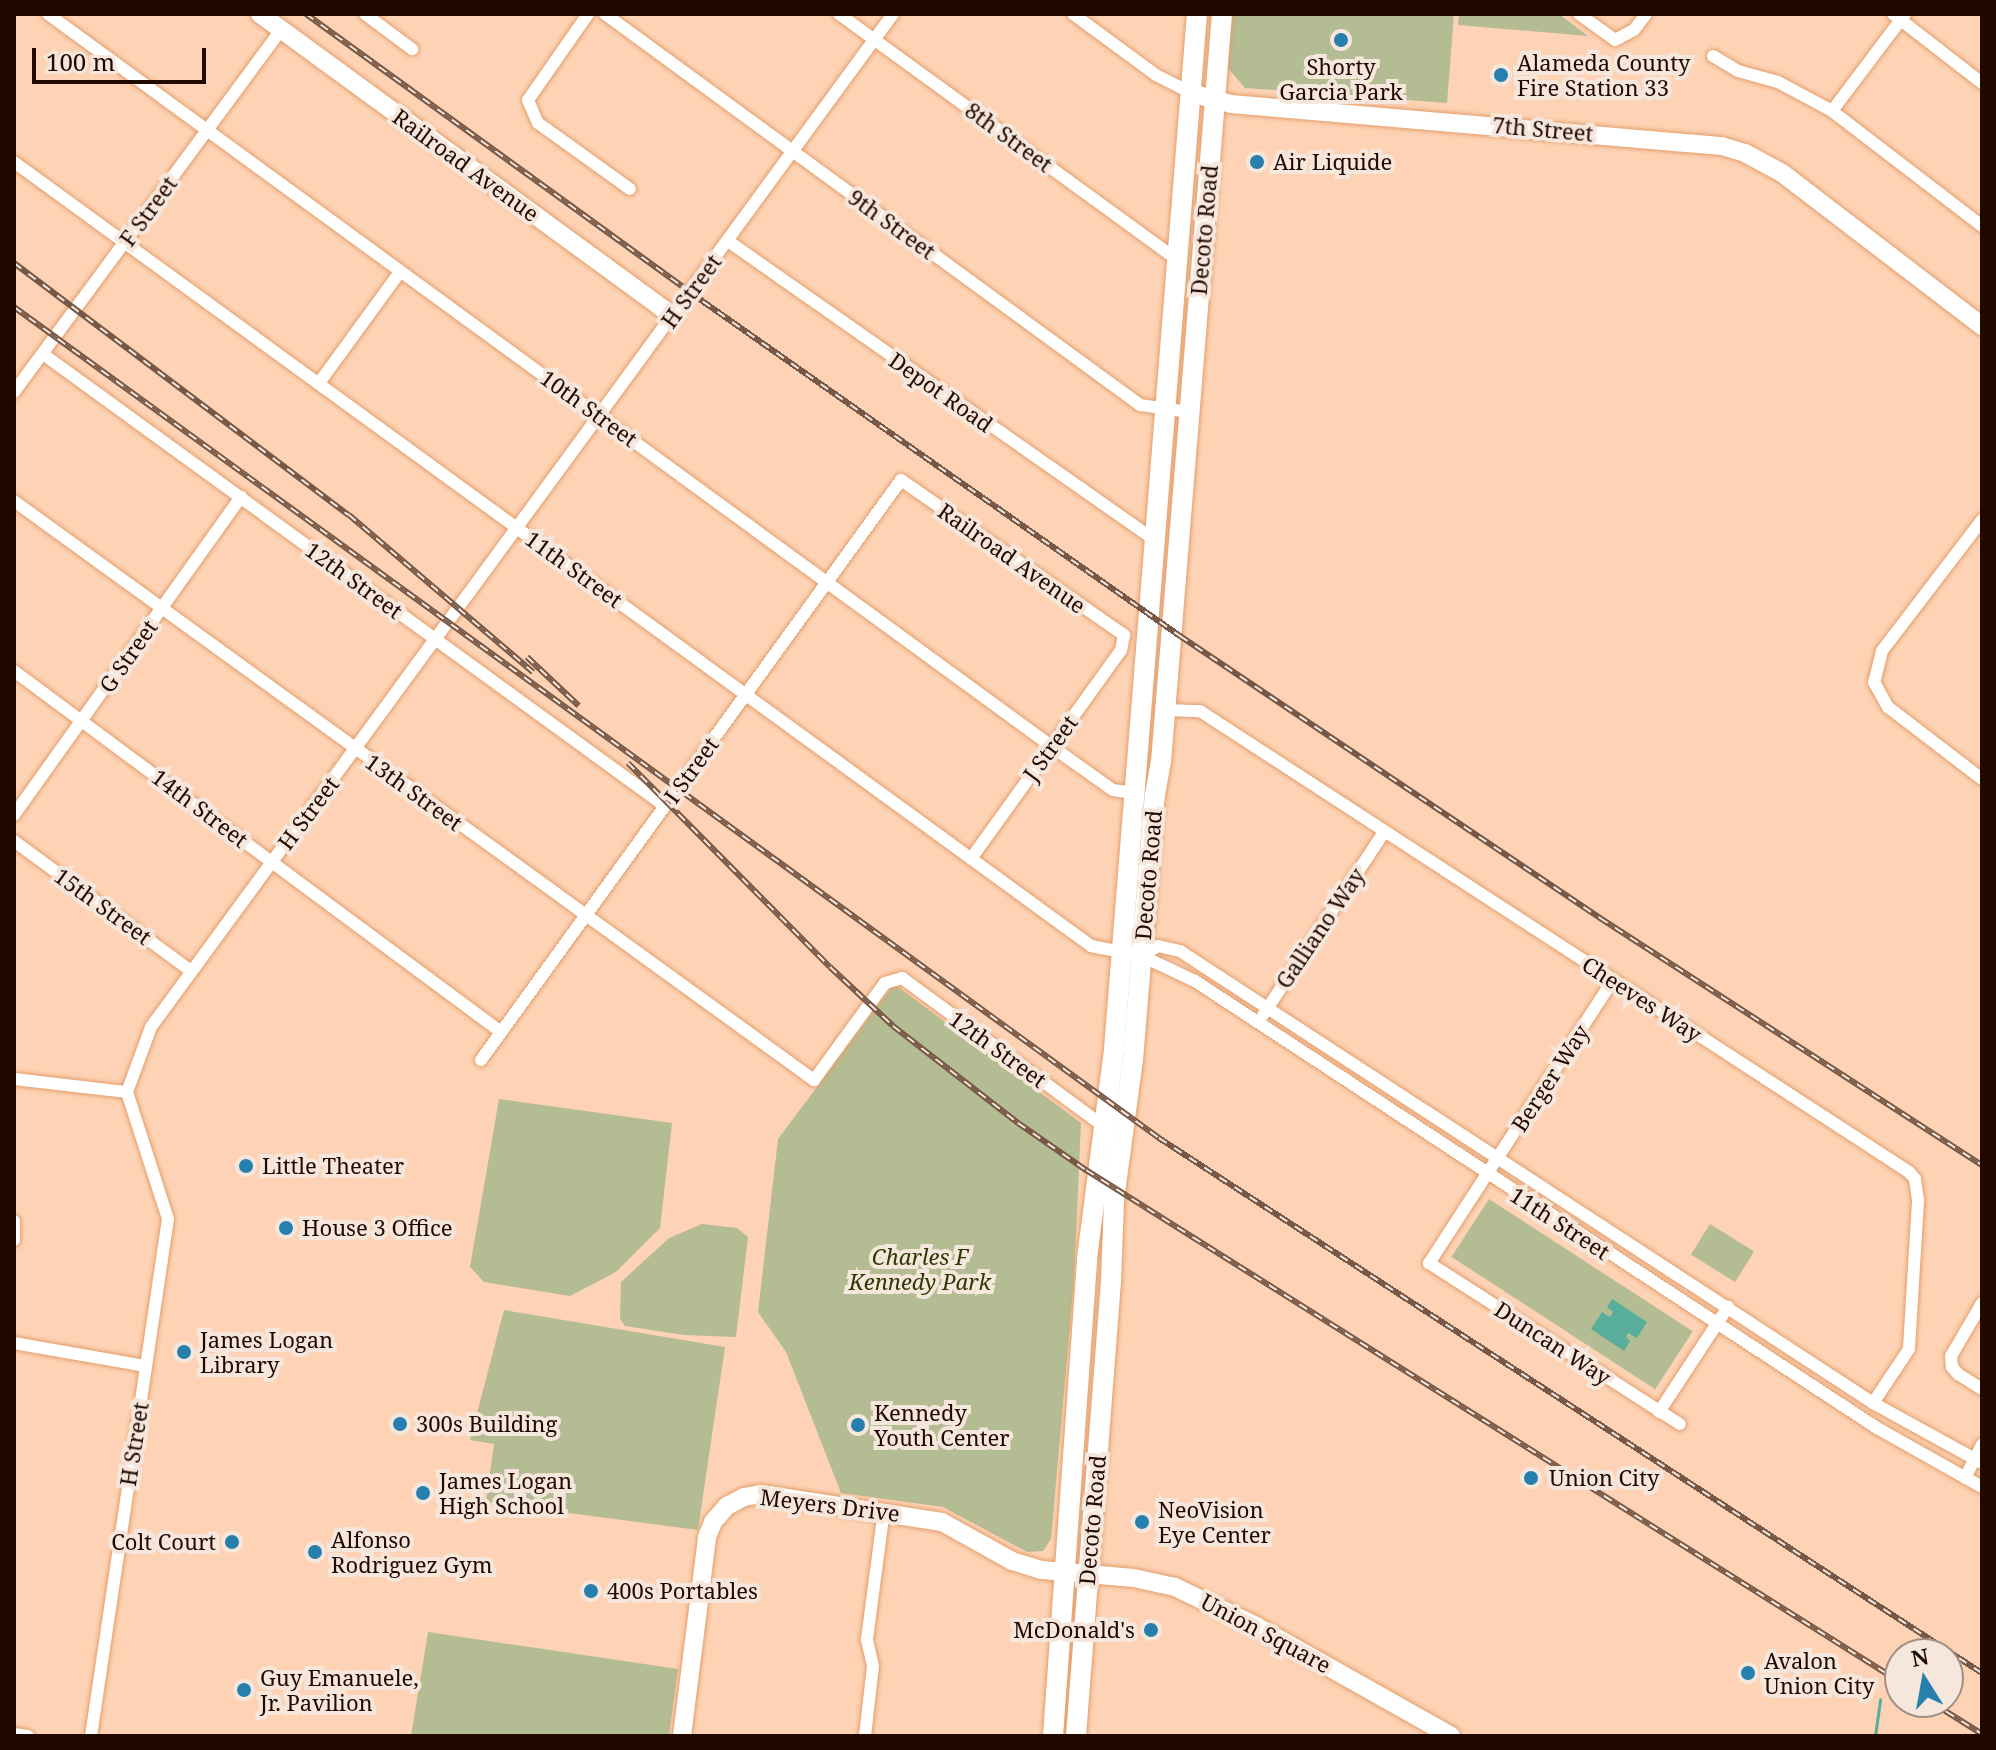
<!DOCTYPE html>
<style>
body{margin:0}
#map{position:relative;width:1996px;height:1750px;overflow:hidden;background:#fed3b5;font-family:"Noto Serif",serif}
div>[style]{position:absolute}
.green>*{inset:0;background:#b4bc93;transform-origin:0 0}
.water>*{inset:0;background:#58ae9a}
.stream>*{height:3px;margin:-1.5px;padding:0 1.5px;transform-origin:1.5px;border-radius:1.5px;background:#58ae9a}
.roads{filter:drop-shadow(0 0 2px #e39f6c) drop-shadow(0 0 2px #e39f6c)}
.street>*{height:12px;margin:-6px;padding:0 6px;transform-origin:6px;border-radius:6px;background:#fff}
.secondary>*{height:18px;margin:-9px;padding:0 9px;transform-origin:9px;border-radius:9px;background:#fff}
.primary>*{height:20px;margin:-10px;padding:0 10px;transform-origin:10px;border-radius:10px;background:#fff}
.rail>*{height:6px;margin-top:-3px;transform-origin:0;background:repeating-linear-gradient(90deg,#f6e7dd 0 9px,#775846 0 18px);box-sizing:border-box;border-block:2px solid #775846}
.dots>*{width:22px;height:22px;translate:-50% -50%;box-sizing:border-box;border:4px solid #f6e7dd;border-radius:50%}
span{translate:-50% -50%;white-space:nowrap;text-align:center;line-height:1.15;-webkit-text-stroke:8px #f6e7dd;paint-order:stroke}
.poi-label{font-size:22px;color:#210900}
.left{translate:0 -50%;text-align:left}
.right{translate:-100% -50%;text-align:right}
.street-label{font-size:22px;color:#210900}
.park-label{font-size:22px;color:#313703;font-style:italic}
.frame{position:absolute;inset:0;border:16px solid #210900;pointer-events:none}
.north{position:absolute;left:1884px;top:1638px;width:80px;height:80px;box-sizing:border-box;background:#f6e7dd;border:2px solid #a18e85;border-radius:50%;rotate:349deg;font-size:22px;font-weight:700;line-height:32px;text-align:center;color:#210900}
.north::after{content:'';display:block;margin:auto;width:28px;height:36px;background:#267fad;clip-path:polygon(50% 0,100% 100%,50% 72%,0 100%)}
.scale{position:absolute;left:32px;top:48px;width:174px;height:36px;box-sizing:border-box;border:4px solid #210900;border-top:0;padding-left:10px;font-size:24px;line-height:28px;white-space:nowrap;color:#210900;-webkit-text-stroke:6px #f6e7dd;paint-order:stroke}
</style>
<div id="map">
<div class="green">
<div style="clip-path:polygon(1232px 14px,1454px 14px,1447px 103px,1245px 88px,1227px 67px)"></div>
<div style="clip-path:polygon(1459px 14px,1559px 14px,1588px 36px,1458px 25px)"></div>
<div style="clip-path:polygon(894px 984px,1081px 1123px,1074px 1280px,1051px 1539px,1043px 1551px,1027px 1552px,943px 1507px,841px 1493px,786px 1352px,758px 1312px,778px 1139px)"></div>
<div style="clip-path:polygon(499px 1099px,672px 1123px,660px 1228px,616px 1272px,570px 1296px,484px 1282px,470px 1267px)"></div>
<div style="left:1489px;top:1199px;width:243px;height:69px;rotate:33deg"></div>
<div style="clip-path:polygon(702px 1224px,737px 1228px,748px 1237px,736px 1337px,684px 1335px,625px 1326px,620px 1319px,621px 1282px,669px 1238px)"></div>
<div style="left:1710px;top:1224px;width:52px;height:36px;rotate:32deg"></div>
<div style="clip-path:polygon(504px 1310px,725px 1347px,698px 1530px,486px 1502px,494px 1444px,470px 1440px)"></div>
<div style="clip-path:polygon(428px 1632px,678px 1669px,669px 1736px,411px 1736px)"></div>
</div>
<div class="water">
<div style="clip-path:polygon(1612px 1299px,1647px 1322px,1637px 1338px,1628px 1333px,1626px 1337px,1630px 1341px,1624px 1351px,1591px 1329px,1602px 1312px,1610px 1317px,1613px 1312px,1607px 1307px)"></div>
</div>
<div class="stream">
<div style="left:1875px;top:1736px;width:37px;rotate:-82deg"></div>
</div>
<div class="roads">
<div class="street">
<div style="left:48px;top:14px;width:1242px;rotate:36.12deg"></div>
<div style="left:1051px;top:746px;width:76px;rotate:35.4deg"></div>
<div style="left:1113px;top:790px;width:22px;rotate:8deg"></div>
<div style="left:365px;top:14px;width:59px;rotate:36.7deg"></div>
<div style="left:588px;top:14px;width:105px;rotate:124.9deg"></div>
<div style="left:528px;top:100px;width:25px;rotate:67deg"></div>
<div style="left:538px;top:123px;width:113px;rotate:35.7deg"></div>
<div style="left:605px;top:14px;width:663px;rotate:36.16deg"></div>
<div style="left:1140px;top:405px;width:49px;rotate:8.1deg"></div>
<div style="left:839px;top:14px;width:419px;rotate:36deg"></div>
<div style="left:1073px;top:14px;width:103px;rotate:36.3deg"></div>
<div style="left:1156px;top:75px;width:39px;rotate:27deg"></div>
<div style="left:1579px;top:14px;width:44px;rotate:35.8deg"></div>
<div style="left:1615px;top:40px;width:21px;rotate:-28deg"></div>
<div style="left:1634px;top:30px;width:20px;rotate:-53deg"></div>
<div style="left:1893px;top:14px;width:113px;rotate:37.8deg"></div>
<div style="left:1713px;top:56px;width:29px;rotate:31deg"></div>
<div style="left:1738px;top:71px;width:41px;rotate:15.4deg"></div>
<div style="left:1778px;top:82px;width:61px;rotate:28.2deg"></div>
<div style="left:1832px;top:111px;width:189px;rotate:37.5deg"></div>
<div style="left:1832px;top:111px;width:121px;rotate:-53deg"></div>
<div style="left:14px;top:162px;width:1332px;rotate:36.05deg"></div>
<div style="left:1091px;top:946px;width:52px;rotate:11.1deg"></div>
<div style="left:1142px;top:956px;width:59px;rotate:25.3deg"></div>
<div style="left:1195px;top:981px;width:815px;rotate:33.24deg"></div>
<div style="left:1877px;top:1428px;width:120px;rotate:29.3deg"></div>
<div style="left:728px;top:241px;width:523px;rotate:35.03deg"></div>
<div style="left:43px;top:354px;width:769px;rotate:36.01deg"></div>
<div style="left:319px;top:383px;width:137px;rotate:-53.9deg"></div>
<div style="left:14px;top:392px;width:450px;rotate:-53.6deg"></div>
<div style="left:14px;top:501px;width:988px;rotate:35.9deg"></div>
<div style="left:814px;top:1080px;width:120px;rotate:-53.8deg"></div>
<div style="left:885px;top:983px;width:18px;rotate:-16deg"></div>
<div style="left:902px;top:978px;width:248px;rotate:36.3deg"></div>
<div style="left:1982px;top:520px;width:165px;rotate:127.4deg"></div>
<div style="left:1882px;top:651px;width:32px;rotate:104deg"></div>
<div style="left:1874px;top:682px;width:29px;rotate:61deg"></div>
<div style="left:1888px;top:707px;width:118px;rotate:37.5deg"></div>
<div style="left:14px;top:671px;width:606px;rotate:36.55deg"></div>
<div style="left:1166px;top:710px;width:34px;rotate:2deg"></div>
<div style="left:1200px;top:711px;width:846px;rotate:33.03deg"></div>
<div style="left:1909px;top:1172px;width:9px;rotate:49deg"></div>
<div style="left:1915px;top:1179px;width:22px;rotate:82deg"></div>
<div style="left:1918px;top:1201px;width:148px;rotate:93.5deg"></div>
<div style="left:1909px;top:1349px;width:65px;rotate:123.7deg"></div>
<div style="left:14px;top:815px;width:391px;rotate:-54.5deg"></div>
<div style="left:14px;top:841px;width:220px;rotate:36.3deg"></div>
<div style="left:1142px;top:956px;width:19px;rotate:-32deg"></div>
<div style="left:1158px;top:946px;width:23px;rotate:13deg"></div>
<div style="left:1180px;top:951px;width:827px;rotate:33.11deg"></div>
<div style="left:1873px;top:1403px;width:124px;rotate:28.8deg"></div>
<div style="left:1613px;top:980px;width:338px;rotate:123deg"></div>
<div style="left:1429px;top:1263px;width:298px;rotate:32.7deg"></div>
<div style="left:1263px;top:1015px;width:219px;rotate:-56.5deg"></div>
<div style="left:481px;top:1060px;width:716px;rotate:-54.09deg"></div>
<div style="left:901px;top:480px;width:272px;rotate:34.8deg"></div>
<div style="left:1124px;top:635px;width:15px;rotate:101deg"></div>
<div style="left:1121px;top:650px;width:257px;rotate:125.7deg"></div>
<div style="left:14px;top:1079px;width:114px;rotate:6.6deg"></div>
<div style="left:14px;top:1221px;width:19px;rotate:90deg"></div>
<div style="left:1982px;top:1303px;width:61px;rotate:120.3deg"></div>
<div style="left:1951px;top:1356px;width:11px;rotate:85deg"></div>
<div style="left:1952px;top:1367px;width:9px;rotate:49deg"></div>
<div style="left:1958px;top:1374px;width:28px;rotate:32deg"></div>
<div style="left:14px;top:1343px;width:134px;rotate:9.9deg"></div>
<div style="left:1659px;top:1412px;width:126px;rotate:-56.7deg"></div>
<div style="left:1965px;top:1478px;width:38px;rotate:-63deg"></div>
<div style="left:14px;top:1734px;width:14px;rotate:8deg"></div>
<div style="left:91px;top:1736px;width:523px;rotate:-81.53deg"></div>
<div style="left:168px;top:1219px;width:133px;rotate:-107.9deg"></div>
<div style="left:127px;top:1092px;width:69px;rotate:-69.7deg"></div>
<div style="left:151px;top:1027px;width:1256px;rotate:-53.78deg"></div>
<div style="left:865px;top:1736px;width:70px;rotate:-83.5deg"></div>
<div style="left:873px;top:1666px;width:28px;rotate:-103deg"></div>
<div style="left:867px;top:1639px;width:130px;rotate:-82.5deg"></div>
</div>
<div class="secondary">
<div style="left:260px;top:14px;width:512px;rotate:36.18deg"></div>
<div style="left:1191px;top:93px;width:41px;rotate:15.4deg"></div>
<div style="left:1231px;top:104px;width:493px;rotate:4.9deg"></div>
<div style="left:1722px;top:146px;width:24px;rotate:17deg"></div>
<div style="left:1745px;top:153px;width:42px;rotate:28.4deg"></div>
<div style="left:1782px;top:173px;width:252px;rotate:37.4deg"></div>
<div style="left:682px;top:1736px;width:201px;rotate:-82.8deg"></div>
<div style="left:707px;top:1537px;width:16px;rotate:-68deg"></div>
<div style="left:713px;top:1522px;width:21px;rotate:-49deg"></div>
<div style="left:727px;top:1506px;width:19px;rotate:-28deg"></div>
<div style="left:744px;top:1497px;width:17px;rotate:-10deg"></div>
<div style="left:761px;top:1494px;width:183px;rotate:8.8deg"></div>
<div style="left:942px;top:1522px;width:80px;rotate:29.1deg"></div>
<div style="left:1012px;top:1561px;width:31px;rotate:17deg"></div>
<div style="left:1042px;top:1570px;width:92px;rotate:5deg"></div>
<div style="left:1134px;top:1578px;width:42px;rotate:12.4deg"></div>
<div style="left:1175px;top:1587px;width:90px;rotate:25.7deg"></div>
<div style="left:1256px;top:1626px;width:224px;rotate:29.4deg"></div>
</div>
<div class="primary">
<div style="left:1053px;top:1736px;width:479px;rotate:-85.9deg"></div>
<div style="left:1087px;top:1258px;width:211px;rotate:-82.6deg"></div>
<div style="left:1114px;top:1049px;width:1038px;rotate:-85.42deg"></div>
<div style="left:1076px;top:1736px;width:455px;rotate:-85.6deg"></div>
<div style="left:1111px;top:1282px;width:82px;rotate:-87.9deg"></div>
<div style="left:1114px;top:1200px;width:141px;rotate:-82.3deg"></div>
<div style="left:1133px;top:1060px;width:266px;rotate:-85.3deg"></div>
<div style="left:1155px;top:795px;width:34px;rotate:-80deg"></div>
<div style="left:1161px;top:762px;width:750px;rotate:-85.34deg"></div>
</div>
</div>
<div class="rail">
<div style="left:306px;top:14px;width:472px;rotate:35.9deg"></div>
<div style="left:688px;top:291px;width:601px;rotate:35.04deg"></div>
<div style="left:1180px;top:636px;width:506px;rotate:33.88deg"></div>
<div style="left:1600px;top:918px;width:455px;rotate:32.9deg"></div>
<div style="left:14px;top:263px;width:419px;rotate:37deg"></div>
<div style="left:349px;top:515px;width:242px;rotate:40.5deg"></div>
<div style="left:14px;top:307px;width:1415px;rotate:35.97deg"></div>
<div style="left:1159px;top:1138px;width:982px;rotate:33.03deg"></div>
<div style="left:527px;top:657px;width:71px;rotate:43.3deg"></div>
<div style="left:628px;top:763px;width:287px;rotate:45.3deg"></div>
<div style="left:830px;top:967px;width:86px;rotate:43.1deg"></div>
<div style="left:893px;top:1026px;width:158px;rotate:37.8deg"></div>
<div style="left:1018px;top:1123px;width:83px;rotate:34.7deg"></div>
<div style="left:1086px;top:1170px;width:962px;rotate:32.17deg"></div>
<div style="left:1931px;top:1702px;width:60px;rotate:32.1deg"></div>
</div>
<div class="dots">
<div style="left:1341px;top:40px;background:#267fad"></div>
<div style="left:1501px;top:75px;background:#267fad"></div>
<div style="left:1257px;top:162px;background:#267fad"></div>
<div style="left:246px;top:1166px;background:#267fad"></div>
<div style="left:286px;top:1228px;background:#267fad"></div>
<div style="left:184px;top:1352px;background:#267fad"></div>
<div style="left:400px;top:1424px;background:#267fad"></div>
<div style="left:858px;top:1425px;background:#267fad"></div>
<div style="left:1531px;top:1478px;background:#267fad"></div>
<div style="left:423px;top:1493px;background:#267fad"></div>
<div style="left:1142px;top:1522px;background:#267fad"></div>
<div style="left:232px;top:1542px;background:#267fad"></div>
<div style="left:315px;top:1552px;background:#267fad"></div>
<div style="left:591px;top:1591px;background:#267fad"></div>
<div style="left:1151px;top:1630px;background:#267fad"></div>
<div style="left:1748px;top:1673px;background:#267fad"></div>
<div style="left:244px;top:1690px;background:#267fad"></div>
</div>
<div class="poi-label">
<span class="left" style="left:1517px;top:75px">Alameda County<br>Fire Station 33</span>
<span style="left:1341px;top:79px">Shorty<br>Garcia Park</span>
<span class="left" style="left:1273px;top:162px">Air Liquide</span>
<span class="left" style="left:262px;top:1166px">Little Theater</span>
<span class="left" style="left:302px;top:1228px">House 3 Office</span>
<span class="left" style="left:200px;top:1352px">James Logan<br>Library</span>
<span class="left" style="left:874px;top:1425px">Kennedy<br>Youth Center</span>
<span class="left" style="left:416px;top:1424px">300s Building</span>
<span class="left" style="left:1549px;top:1478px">Union City</span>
<span class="left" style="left:439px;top:1493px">James Logan<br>High School</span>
<span class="left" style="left:1158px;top:1522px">NeoVision<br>Eye Center</span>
<span class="left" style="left:331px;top:1552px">Alfonso<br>Rodriguez Gym</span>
<span class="right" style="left:216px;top:1542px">Colt Court</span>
<span class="left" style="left:607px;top:1591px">400s Portables</span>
<span class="right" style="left:1135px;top:1630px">McDonald's</span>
<span class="left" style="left:1764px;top:1673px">Avalon<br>Union City</span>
<span class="left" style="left:260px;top:1690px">Guy Emanuele,<br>Jr. Pavilion</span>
</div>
<div class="street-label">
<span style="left:1543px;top:129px;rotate:5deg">7th Street</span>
<span style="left:1009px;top:137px;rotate:36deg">8th Street</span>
<span style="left:466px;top:165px;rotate:36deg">Railroad Avenue</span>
<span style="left:148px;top:211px;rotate:-54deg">F Street</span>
<span style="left:892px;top:224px;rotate:36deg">9th Street</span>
<span style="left:1204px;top:230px;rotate:-85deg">Decoto Road</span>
<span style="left:691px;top:291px;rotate:-54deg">H Street</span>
<span style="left:941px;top:392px;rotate:35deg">Depot Road</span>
<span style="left:589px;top:408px;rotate:36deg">10th Street</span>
<span style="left:1012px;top:558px;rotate:35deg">Railroad Avenue</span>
<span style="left:574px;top:569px;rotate:36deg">11th Street</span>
<span style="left:354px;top:580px;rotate:36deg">12th Street</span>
<span style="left:128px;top:656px;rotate:-55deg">G Street</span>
<span style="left:1050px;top:748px;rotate:-54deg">J Street</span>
<span style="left:691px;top:770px;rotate:-54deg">I Street</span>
<span style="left:414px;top:792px;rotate:36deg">13th Street</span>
<span style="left:200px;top:808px;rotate:37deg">14th Street</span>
<span style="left:308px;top:813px;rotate:-53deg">H Street</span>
<span style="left:1148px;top:875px;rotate:-85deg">Decoto Road</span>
<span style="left:103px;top:906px;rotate:36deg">15th Street</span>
<span style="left:1320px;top:928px;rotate:-56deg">Galliano Way</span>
<span style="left:1642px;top:999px;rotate:33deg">Cheeves Way</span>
<span style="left:998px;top:1049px;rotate:36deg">12th Street</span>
<span style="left:1550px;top:1078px;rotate:-57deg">Berger Way</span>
<span style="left:1560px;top:1223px;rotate:33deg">11th Street</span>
<span style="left:1553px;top:1343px;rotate:33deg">Duncan Way</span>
<span style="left:134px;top:1444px;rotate:-81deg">H Street</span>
<span style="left:830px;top:1505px;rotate:7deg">Meyers Drive</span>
<span style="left:1092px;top:1520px;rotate:-85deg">Decoto Road</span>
<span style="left:1266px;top:1633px;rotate:28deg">Union Square</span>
</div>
<div class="park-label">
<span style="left:920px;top:1269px">Charles F<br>Kennedy Park</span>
</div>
<div class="frame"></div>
<div class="north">N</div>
<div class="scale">100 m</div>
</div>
